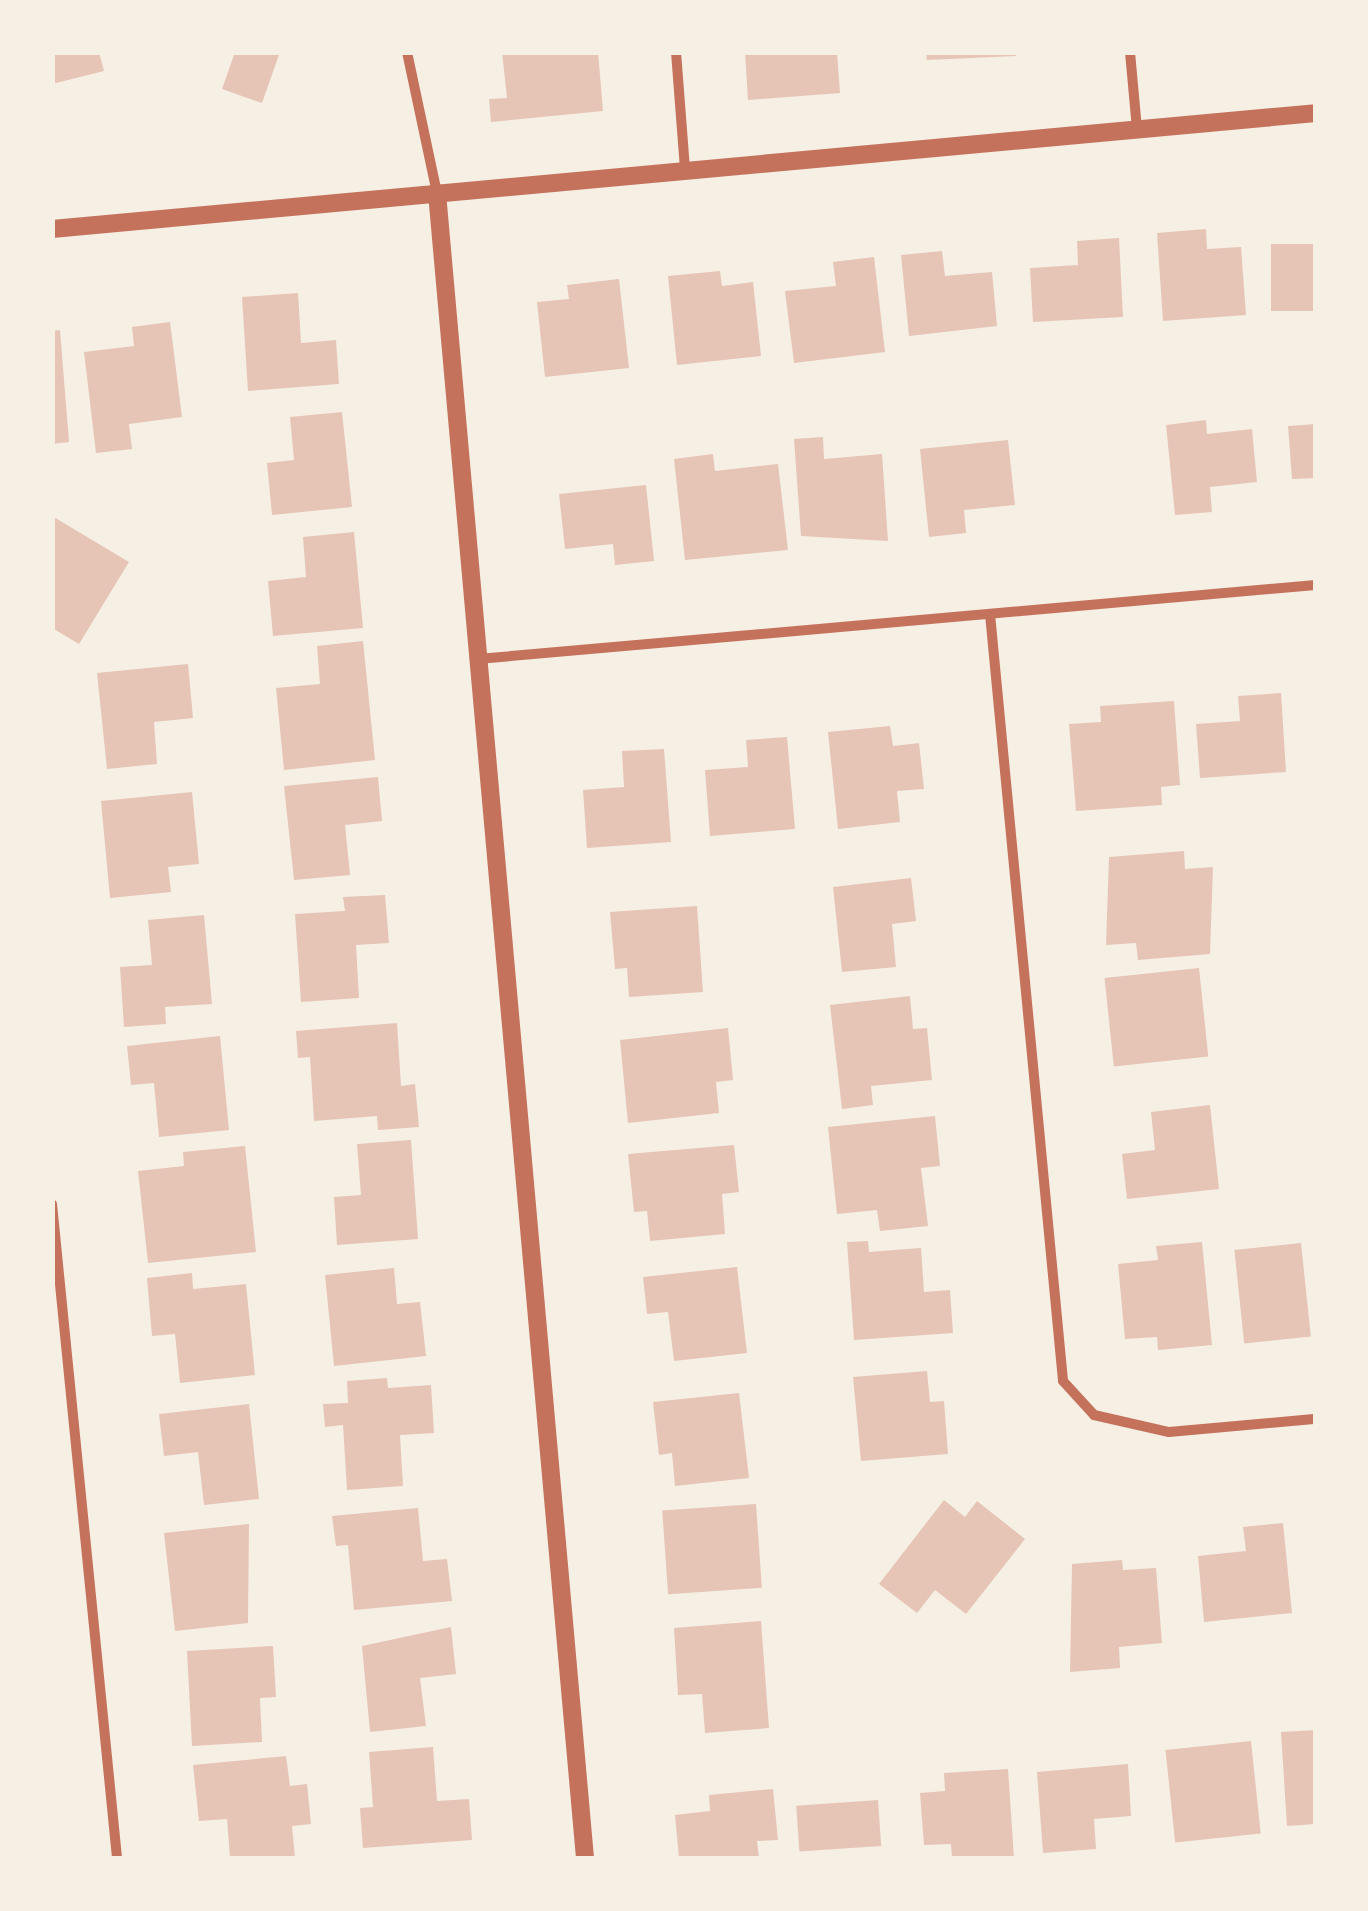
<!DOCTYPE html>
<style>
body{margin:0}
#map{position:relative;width:1368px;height:1911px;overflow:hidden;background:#f6efe4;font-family:"Fira Sans",sans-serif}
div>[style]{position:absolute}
.building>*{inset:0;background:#e6c5b7;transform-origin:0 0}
.minor>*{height:10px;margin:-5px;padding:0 5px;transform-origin:5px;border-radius:5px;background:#c5725c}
.tertiary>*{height:18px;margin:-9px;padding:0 9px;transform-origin:9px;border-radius:9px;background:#c5725c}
span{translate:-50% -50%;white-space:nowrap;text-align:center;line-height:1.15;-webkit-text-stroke:10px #f6efe4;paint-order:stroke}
.frame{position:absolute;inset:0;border:55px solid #f6efe4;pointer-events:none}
</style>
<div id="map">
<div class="building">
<div style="clip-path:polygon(52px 52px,99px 52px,104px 71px,52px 84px)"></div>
<div style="clip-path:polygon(235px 52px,280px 52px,262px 103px,222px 89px)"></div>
<div style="clip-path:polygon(502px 52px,598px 52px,603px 111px,491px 122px,489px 99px,507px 98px)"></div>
<div style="clip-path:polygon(745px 52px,837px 52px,840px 93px,748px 100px)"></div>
<div style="clip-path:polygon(926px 52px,1016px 52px,1016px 56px,927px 60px)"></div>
<div style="clip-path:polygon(1206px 229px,1207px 249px,1241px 247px,1246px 315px,1163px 321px,1157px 233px)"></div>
<div style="clip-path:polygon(1119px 238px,1123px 317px,1033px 322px,1030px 268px,1078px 265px,1077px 241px)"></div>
<div style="left:1316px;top:244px;width:67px;height:45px;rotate:90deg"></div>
<div style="clip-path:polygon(942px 251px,945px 276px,992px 272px,997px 326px,909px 336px,901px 255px)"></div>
<div style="clip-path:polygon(874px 257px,885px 352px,794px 363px,785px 291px,836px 286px,833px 262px)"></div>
<div style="clip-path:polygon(720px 271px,722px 286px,753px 282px,761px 356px,677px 365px,668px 276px)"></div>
<div style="clip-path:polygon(619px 279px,629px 368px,545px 377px,537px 302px,569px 299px,567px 285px)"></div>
<div style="clip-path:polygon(298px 293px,301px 343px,336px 340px,339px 384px,248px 391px,242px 297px)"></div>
<div style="clip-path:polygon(170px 322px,182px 417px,129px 424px,132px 449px,96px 453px,84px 352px,134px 346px,132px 327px)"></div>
<div style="clip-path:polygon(60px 330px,69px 442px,52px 444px,52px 331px)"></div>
<div style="clip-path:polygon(342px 412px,352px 507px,272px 515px,267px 463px,294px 460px,290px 417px)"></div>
<div style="clip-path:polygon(1206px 420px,1207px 434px,1252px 429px,1257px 482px,1210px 487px,1212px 512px,1175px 515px,1166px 425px)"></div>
<div style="clip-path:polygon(1316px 424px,1316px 478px,1292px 479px,1288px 426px)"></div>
<div style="clip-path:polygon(823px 437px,824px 459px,882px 454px,888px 541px,801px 536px,794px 439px)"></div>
<div style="clip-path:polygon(1008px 440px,1015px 505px,964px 510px,966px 533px,929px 537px,920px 449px)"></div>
<div style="clip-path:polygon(713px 454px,715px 471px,778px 464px,788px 550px,685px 560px,674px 459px)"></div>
<div style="clip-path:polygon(646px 485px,654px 561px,615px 565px,613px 544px,565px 549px,559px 494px)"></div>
<div style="clip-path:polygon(52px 516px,129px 562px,79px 644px,52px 628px)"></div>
<div style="clip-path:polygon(354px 532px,363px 628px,273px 636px,268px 581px,306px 577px,303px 537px)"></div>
<div style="clip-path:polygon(363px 641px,375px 760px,284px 770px,276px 688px,320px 684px,317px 646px)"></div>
<div style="clip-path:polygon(188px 664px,193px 718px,154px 722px,157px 764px,107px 769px,97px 673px)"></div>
<div style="clip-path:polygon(1281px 693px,1286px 772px,1200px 778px,1196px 724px,1240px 721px,1238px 696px)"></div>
<div style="clip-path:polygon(1174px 701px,1180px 785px,1161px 787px,1162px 805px,1076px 811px,1069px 724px,1101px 722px,1100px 706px)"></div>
<div style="clip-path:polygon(890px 726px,893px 746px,919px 743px,924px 789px,897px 791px,900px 822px,838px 829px,828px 732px)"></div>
<div style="clip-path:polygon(787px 737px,795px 829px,710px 836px,705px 770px,748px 767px,746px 740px)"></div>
<div style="clip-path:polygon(664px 749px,671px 842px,587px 848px,583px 790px,624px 787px,622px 751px)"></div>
<div style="clip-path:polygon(378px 777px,382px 821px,345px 825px,350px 875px,294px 880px,284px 786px)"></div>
<div style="clip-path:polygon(192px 792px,199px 864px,168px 867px,171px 892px,110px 898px,101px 801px)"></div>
<div style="clip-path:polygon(1184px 851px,1185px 869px,1213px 867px,1210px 954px,1138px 960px,1136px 943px,1106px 945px,1109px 857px)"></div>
<div style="clip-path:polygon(911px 878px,916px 921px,892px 924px,896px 967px,842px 972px,833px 887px)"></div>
<div style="clip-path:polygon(385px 895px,389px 943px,356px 945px,359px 998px,301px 1002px,295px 914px,345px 911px,343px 897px)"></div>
<div style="clip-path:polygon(697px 906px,703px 992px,629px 997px,627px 968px,615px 969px,610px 912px)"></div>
<div style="clip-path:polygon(204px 915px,212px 1004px,165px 1007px,166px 1024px,124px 1027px,120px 967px,152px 965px,148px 920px)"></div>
<div style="left:1199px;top:968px;width:89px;height:95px;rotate:84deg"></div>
<div style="clip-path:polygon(910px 996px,913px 1029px,927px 1028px,932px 1080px,871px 1086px,873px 1105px,842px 1109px,830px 1005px)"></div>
<div style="clip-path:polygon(397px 1023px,401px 1086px,415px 1084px,419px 1127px,378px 1130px,377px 1116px,314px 1121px,310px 1057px,298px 1058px,296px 1031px)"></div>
<div style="clip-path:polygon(728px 1028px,733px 1080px,716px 1082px,719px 1113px,628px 1123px,620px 1040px)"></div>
<div style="clip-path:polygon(220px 1036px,229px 1130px,159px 1137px,154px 1083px,131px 1085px,127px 1046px)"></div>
<div style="clip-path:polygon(1210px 1105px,1219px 1189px,1127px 1199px,1122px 1154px,1155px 1150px,1151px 1112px)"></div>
<div style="clip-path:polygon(935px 1116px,940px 1166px,921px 1168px,928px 1226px,880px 1231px,877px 1210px,837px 1214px,828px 1127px)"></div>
<div style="clip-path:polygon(411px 1140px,418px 1239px,337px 1245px,334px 1197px,361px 1195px,357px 1144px)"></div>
<div style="clip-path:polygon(734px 1145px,739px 1192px,722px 1194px,725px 1234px,650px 1241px,647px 1211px,634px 1212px,628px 1154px)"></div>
<div style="clip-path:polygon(245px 1146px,256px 1252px,148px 1263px,138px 1171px,184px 1166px,183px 1152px)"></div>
<div style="clip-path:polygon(868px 1241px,869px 1252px,921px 1248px,924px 1292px,950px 1290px,953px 1333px,854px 1340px,847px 1242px)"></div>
<div style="clip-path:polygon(1202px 1242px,1212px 1345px,1158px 1350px,1157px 1337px,1125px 1339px,1118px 1264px,1158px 1260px,1156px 1246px)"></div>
<div style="left:1301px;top:1243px;width:94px;height:67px;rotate:84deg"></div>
<div style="clip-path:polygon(737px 1267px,747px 1353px,674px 1361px,668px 1312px,647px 1314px,643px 1277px)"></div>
<div style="clip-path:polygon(394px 1268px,397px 1304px,420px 1302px,426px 1356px,334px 1366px,325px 1275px)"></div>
<div style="clip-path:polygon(192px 1273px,193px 1289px,246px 1284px,255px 1375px,180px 1383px,175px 1334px,152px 1336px,147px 1278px)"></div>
<div style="clip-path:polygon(927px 1371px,930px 1402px,944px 1401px,948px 1454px,861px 1461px,853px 1377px)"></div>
<div style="clip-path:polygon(387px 1378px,388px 1388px,431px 1385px,434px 1433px,400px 1435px,403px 1486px,347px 1490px,343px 1425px,325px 1427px,323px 1404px,348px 1403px,347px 1381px)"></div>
<div style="clip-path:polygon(739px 1393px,749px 1478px,675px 1486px,672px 1453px,659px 1455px,653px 1402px)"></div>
<div style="clip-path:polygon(249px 1404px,259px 1499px,204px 1505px,198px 1452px,164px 1456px,159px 1414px)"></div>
<div style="clip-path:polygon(944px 1500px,965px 1517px,977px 1501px,1025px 1539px,966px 1614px,935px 1590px,917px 1613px,879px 1584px)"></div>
<div style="left:756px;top:1504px;width:84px;height:94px;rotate:86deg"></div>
<div style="clip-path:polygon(418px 1508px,423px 1561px,447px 1559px,452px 1601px,354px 1610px,348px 1545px,336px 1546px,332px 1516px)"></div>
<div style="clip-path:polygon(1283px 1523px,1292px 1613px,1204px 1622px,1198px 1556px,1246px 1551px,1243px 1527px)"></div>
<div style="clip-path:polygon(249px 1524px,248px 1623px,175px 1631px,164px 1533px)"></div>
<div style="clip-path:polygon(1122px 1560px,1123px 1570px,1156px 1568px,1162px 1643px,1119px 1647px,1120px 1668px,1070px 1672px,1072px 1564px)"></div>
<div style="clip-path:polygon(761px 1621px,769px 1728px,705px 1733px,702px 1694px,678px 1695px,674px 1628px)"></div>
<div style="clip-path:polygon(451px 1627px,456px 1674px,420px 1678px,426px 1726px,370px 1732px,362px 1646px)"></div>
<div style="clip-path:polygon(273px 1646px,276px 1697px,260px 1698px,262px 1742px,192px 1746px,187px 1651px)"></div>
<div style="clip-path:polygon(1316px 1730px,1316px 1824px,1287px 1826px,1281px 1732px)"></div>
<div style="left:1251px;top:1741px;width:93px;height:86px;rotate:84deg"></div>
<div style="clip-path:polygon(433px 1747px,437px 1801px,469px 1799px,472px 1840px,363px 1848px,360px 1808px,373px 1807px,369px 1752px)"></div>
<div style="clip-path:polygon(286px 1756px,290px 1786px,307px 1784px,311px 1824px,292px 1826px,295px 1858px,230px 1858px,227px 1819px,199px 1821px,193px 1765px)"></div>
<div style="clip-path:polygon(1128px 1764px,1131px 1816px,1094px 1819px,1096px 1849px,1043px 1853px,1037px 1772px)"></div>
<div style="clip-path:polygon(1008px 1769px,1014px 1858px,952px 1858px,951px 1844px,924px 1845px,920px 1793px,945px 1791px,944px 1773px)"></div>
<div style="clip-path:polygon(773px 1789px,778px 1840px,757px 1841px,759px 1858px,679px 1858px,675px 1815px,710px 1811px,709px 1795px)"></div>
<div style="left:878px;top:1800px;width:46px;height:82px;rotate:86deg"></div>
</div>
<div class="minor">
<div style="left:407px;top:52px;width:144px;rotate:78deg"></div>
<div style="left:676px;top:52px;width:118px;rotate:85.6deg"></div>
<div style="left:1130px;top:52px;width:77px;rotate:84.8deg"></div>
<div style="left:990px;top:614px;width:770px;rotate:84.56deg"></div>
<div style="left:1063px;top:1381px;width:46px;rotate:47.6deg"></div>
<div style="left:1094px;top:1415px;width:77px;rotate:12.8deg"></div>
<div style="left:1169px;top:1432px;width:148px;rotate:-5.1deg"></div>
<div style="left:478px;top:659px;width:841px;rotate:-5.05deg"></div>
<div style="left:52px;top:1204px;width:657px;rotate:84.32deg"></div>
</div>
<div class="tertiary">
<div style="left:437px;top:193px;width:1672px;rotate:84.92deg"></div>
<div style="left:52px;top:229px;width:1269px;rotate:-5.24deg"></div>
</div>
<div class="frame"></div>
</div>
